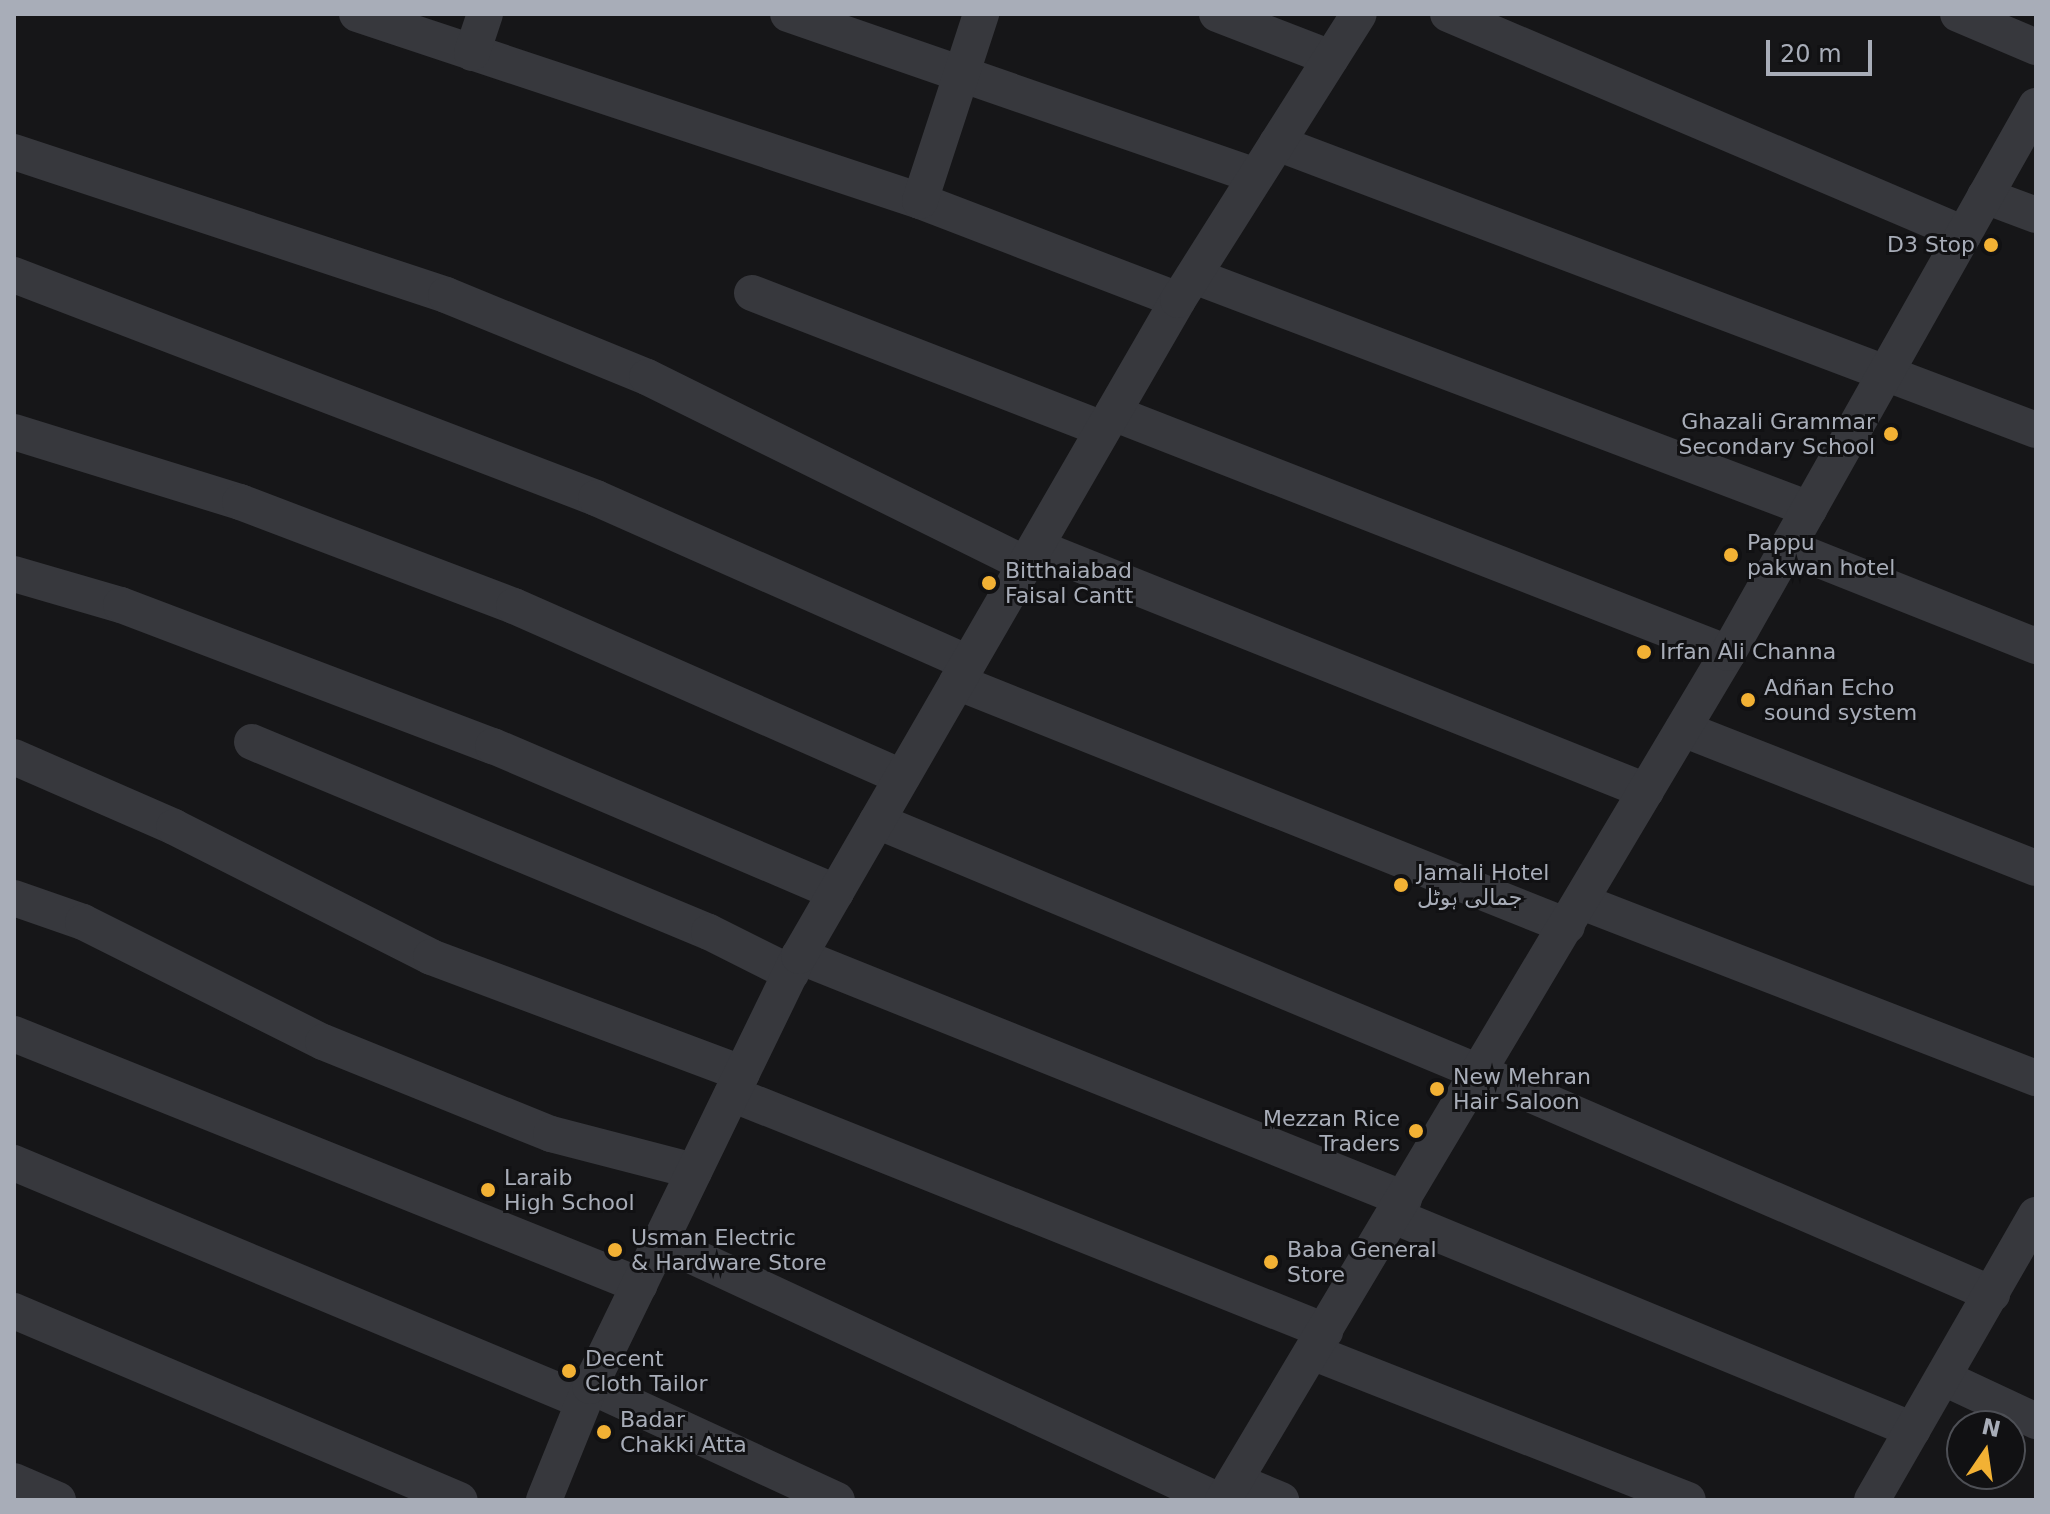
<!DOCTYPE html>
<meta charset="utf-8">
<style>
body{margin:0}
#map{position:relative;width:2050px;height:1514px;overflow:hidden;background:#161618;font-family:"DejaVu Sans","Noto Naskh Arabic",sans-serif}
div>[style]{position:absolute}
.street>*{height:36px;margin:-18px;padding:0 18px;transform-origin:18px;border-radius:18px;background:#37383d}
.dots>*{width:22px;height:22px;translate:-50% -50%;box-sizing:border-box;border:4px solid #111113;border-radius:50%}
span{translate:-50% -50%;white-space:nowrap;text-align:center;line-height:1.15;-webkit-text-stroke:6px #111113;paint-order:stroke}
.poi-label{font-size:22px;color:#a8adb8}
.right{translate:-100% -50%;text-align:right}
.left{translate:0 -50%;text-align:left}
.frame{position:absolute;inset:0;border:16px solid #a8adb8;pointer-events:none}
.north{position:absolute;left:1946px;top:1410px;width:80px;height:80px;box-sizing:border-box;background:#111113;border:2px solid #4d4f55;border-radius:50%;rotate:13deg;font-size:22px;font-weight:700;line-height:32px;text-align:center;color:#a8adb8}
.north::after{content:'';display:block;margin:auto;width:28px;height:36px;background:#f2b134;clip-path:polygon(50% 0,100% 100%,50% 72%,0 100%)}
.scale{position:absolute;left:1766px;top:40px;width:106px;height:36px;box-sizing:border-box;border:4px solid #a8adb8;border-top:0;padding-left:10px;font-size:24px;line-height:28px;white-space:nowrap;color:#a8adb8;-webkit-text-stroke:6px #111113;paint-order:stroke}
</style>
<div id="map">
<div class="street">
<div style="left:357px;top:14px;width:593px;rotate:18.37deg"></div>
<div style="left:920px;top:201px;width:276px;rotate:21deg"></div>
<div style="left:788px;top:14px;width:495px;rotate:19.1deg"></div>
<div style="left:1217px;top:14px;width:122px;rotate:21.1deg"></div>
<div style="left:1448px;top:14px;width:561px;rotate:23.09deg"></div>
<div style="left:1958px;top:14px;width:85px;rotate:22.9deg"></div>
<div style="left:472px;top:53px;width:41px;rotate:-71.6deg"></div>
<div style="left:1277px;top:143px;width:811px;rotate:20.71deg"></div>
<div style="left:14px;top:152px;width:455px;rotate:18.3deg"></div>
<div style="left:446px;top:295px;width:217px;rotate:22.2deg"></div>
<div style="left:647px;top:377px;width:423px;rotate:26.3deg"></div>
<div style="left:1985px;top:196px;width:54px;rotate:20.4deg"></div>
<div style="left:920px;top:201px;width:197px;rotate:-71.9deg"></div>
<div style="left:14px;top:275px;width:623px;rotate:20.96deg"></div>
<div style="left:596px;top:498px;width:407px;rotate:23.9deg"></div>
<div style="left:1194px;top:276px;width:658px;rotate:20.75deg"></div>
<div style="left:752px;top:293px;width:376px;rotate:21.2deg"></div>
<div style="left:1113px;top:413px;width:660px;rotate:21.32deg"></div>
<div style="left:14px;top:432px;width:237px;rotate:17.2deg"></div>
<div style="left:240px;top:502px;width:293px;rotate:20.8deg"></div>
<div style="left:514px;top:606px;width:424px;rotate:23.8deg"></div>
<div style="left:1036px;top:547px;width:657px;rotate:21.8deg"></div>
<div style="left:1787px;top:547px;width:268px;rotate:21.7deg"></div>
<div style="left:14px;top:574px;width:111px;rotate:16.2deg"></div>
<div style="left:121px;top:605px;width:398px;rotate:20.8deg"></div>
<div style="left:493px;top:746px;width:373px;rotate:23.1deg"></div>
<div style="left:957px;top:682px;width:657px;rotate:21.8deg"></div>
<div style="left:1683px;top:729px;width:379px;rotate:21.5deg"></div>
<div style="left:252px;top:742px;width:495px;rotate:22.6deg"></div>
<div style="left:709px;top:932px;width:92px;rotate:26.6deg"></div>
<div style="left:14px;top:757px;width:175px;rotate:23.6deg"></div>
<div style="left:174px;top:827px;width:288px;rotate:26.8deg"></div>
<div style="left:431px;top:957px;width:332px;rotate:20.5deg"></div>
<div style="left:877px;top:821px;width:654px;rotate:22.65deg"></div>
<div style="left:1481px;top:1073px;width:557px;rotate:23.39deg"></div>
<div style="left:14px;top:898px;width:73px;rotate:19.2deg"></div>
<div style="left:83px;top:922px;width:268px;rotate:26.6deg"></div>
<div style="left:323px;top:1042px;width:246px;rotate:22deg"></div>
<div style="left:551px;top:1134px;width:148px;rotate:14.5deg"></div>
<div style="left:1582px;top:902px;width:487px;rotate:21.2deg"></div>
<div style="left:799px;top:956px;width:652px;rotate:21.88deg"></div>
<div style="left:14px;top:1034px;width:674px;rotate:21.88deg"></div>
<div style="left:732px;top:1094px;width:639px;rotate:21.78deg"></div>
<div style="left:14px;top:1163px;width:617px;rotate:22.7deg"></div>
<div style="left:1394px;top:1216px;width:561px;rotate:22.41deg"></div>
<div style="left:660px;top:1241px;width:614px;rotate:24.94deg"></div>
<div style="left:14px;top:1311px;width:484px;rotate:23deg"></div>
<div style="left:1312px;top:1352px;width:404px;rotate:21.5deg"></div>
<div style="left:1944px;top:1378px;width:102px;rotate:25.1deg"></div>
<div style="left:590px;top:1386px;width:272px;rotate:24.8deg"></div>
<div style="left:14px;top:1481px;width:48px;rotate:23.4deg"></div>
<div style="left:1235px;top:1481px;width:50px;rotate:22.4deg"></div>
<div style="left:544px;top:1500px;width:123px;rotate:-68deg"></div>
<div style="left:590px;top:1386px;width:478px;rotate:-64.1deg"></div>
<div style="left:799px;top:956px;width:758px;rotate:-59.98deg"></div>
<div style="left:1178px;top:300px;width:338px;rotate:-57.7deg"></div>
<div style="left:1223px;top:1500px;width:986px;rotate:-59.2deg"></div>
<div style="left:1728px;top:653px;width:628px;rotate:-60.62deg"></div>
<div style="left:1872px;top:1500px;width:329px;rotate:-60.1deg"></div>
</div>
<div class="dots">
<div style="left:1991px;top:245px;background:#f2b134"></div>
<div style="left:1891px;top:434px;background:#f2b134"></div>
<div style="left:1731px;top:555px;background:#f2b134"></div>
<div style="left:989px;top:583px;background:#f2b134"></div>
<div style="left:1644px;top:652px;background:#f2b134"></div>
<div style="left:1748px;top:700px;background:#f2b134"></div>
<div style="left:1401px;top:885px;background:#f2b134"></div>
<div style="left:1437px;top:1089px;background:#f2b134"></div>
<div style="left:1416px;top:1131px;background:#f2b134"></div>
<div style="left:488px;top:1190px;background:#f2b134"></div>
<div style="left:615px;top:1250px;background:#f2b134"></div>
<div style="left:1271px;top:1262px;background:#f2b134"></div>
<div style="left:569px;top:1371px;background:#f2b134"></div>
<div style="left:604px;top:1432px;background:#f2b134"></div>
</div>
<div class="poi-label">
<span class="right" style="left:1975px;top:245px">D3 Stop</span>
<span class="right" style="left:1875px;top:434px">Ghazali Grammar<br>Secondary School</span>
<span class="left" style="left:1747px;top:555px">Pappu<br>pakwan hotel</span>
<span class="left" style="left:1005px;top:583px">Bitthaiabad<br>Faisal Cantt</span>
<span class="left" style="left:1660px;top:652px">Irfan Ali Channa</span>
<span class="left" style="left:1764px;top:700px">Adñan Echo<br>sound system</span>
<span class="left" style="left:1417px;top:885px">Jamali Hotel<br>جمالی ہوٹل</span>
<span class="left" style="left:1453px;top:1089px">New Mehran<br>Hair Saloon</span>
<span class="right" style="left:1400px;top:1131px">Mezzan Rice<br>Traders</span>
<span class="left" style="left:504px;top:1190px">Laraib<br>High School</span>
<span class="left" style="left:631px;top:1250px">Usman Electric<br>&amp; Hardware Store</span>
<span class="left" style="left:1287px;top:1262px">Baba General<br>Store</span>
<span class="left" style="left:585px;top:1371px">Decent<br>Cloth Tailor</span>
<span class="left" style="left:620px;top:1432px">Badar<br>Chakki Atta</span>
</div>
<div class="frame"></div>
<div class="north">N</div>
<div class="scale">20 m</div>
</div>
